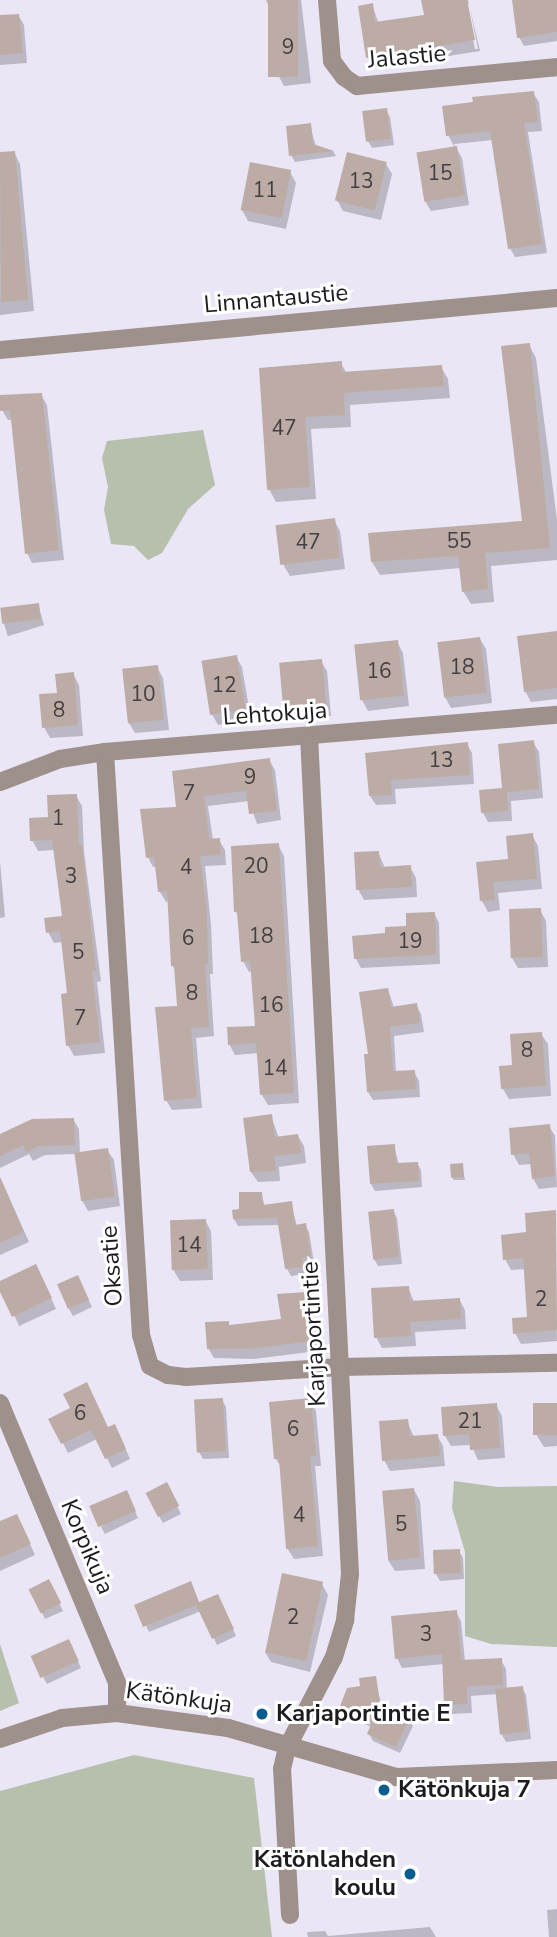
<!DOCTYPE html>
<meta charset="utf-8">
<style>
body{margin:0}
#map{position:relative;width:557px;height:1937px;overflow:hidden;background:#eae6f6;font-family:"Nunito Sans",sans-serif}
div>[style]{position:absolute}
.green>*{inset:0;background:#b6c0ac}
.shadow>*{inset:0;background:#0003;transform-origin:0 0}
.building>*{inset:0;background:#bdaca6;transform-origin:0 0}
.minor>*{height:18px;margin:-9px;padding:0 9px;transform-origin:9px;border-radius:9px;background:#9e908a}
.dots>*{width:19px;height:19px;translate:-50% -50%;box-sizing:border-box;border:4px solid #fff;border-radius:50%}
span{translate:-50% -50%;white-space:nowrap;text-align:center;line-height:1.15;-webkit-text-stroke:6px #fff;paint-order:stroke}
.number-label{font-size:21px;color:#443f42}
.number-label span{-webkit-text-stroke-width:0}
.street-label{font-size:24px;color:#1c1b20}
.poi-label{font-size:24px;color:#1c1b20;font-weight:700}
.left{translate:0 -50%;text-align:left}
.right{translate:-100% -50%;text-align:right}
</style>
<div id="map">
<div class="green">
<div style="clip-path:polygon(203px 430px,215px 485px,188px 509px,162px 553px,148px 560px,134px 546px,111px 544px,104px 510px,108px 487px,102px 458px,107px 441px)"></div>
<div style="clip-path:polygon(454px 1481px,498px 1487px,557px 1486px,557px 1647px,491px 1644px,465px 1636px,465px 1552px,452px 1508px)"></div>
<div style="clip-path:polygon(0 1644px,19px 1703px,0 1711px)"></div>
<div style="clip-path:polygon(134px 1755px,254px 1778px,272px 1937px,0 1937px,0 1791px)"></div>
</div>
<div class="shadow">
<div style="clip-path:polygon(266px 0,301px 0,311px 83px,284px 86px,278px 75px,270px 9px)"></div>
<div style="clip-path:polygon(evenodd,435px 0,468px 0,480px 51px,373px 68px,367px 57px,372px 5px,379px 24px,426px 17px,435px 0,466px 4px,469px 4px,478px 49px,475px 49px,466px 4px)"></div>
<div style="clip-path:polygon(513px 0,557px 0,557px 41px,524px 46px,519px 37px)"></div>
<div style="clip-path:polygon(18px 15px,24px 25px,27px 63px,0 65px,0 17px)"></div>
<div style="clip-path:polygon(533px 93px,539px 102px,542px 131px,528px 132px,547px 253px,515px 257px,510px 248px,493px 140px,454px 144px,462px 158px,469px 205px,431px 211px,425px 201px,418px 153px,455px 148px,448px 135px,444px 107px)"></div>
<div style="clip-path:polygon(386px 110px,390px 117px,394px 145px,372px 148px,368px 141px)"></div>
<div style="clip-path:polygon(310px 125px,316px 147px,333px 151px,336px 156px,295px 162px,291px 155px)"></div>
<div style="clip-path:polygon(14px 152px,20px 164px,34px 311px,0 315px,0 154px)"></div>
<div style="clip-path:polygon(386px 164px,392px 174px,381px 220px,343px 211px,337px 200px)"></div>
<div style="clip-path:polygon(290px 172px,296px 183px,286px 229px,248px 221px,242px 210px)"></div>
<div style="clip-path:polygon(529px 345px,536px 358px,557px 520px,557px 560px,491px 566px,494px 602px,471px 604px,463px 591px,461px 568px,380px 575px,372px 562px,524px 523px)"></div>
<div style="clip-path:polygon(341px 363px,347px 374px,441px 367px,448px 379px,450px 398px,350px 405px,351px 427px,311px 429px,316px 499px,276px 502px,269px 489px,261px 370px)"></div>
<div style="clip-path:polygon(41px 395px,47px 405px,64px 560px,32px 563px,27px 553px,13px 420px,8px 420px,2px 410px)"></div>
<div style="clip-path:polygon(334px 520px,340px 531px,345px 569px,290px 576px,284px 566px,278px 528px)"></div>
<div style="left:38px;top:605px;width:21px;height:38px;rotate:73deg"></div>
<div style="clip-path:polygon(557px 633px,557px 699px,531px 702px,525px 691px)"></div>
<div style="clip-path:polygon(480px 639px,486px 649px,492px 703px,451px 708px,445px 697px)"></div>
<div style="clip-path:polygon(397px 642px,403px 653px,409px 706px,368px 711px,362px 700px)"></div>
<div style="clip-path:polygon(236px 657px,242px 667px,251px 719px,218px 725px,212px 714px)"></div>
<div style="clip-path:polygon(321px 661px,327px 671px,331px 716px,291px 720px,285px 709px)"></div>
<div style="clip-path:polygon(157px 667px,163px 678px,169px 730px,135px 733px,129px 723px)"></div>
<div style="clip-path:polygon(73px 674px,79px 685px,83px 736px,50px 738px,44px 727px,59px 694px)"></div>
<div style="clip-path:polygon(533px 742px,539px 752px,543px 798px,511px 801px,512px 821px,488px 822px,483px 813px,504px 790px)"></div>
<div style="clip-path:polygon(467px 744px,472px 753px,474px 784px,395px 789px,396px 804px,376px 805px,370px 796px,367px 754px)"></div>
<div style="clip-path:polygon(269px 760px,275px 770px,281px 820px,257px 824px,249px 801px,208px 806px,213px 840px,219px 840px,225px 850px,226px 865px,205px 866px,211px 925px,213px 974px,210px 974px,214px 1036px,196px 1038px,202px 1108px,172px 1110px,166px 1100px,179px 1007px,177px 973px,172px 965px,169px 901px,166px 902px,160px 892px,157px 867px,153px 867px,148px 857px,178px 808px)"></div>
<div style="clip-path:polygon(76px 796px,82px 806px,84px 852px,101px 981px,97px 982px,105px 1053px,74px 1056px,68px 1045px,69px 994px,63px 942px,54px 943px,48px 932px,64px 918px,55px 850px,38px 851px,32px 840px)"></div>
<div style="clip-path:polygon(532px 835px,538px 846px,542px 889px,498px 893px,500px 910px,488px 912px,482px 901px,478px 864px,510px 861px)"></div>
<div style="clip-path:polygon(278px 845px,284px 856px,299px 1103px,268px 1105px,262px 1095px,259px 1053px,235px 1055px,229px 1044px,257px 1028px,253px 971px,249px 972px,243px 961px,240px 918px,236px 912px)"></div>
<div style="clip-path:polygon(378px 852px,385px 868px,410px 867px,416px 878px,417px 897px,364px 900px,358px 889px)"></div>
<div style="clip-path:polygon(0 861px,5px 917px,0 918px)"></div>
<div style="clip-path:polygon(540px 910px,546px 921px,548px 967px,518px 968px,512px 958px)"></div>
<div style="clip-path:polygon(434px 913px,439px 923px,440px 964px,361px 968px,356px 959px,387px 935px)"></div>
<div style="clip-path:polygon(388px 989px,394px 1008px,416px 1005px,421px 1014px,424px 1032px,394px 1036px,396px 1073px,414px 1072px,419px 1081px,420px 1097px,373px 1100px,368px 1092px,370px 1055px)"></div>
<div style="clip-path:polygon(541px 1034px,548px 1044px,551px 1096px,509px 1099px,503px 1089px,514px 1067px)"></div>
<div style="clip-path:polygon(271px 1116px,279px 1138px,298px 1136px,304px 1146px,306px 1163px,279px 1167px,280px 1181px,258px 1182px,251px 1172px)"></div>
<div style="clip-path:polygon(73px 1119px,79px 1129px,80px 1153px,107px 1150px,114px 1160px,120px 1206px,88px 1211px,82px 1200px,76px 1154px,45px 1155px,33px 1161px,29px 1154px,0 1168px,0 1136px)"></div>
<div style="clip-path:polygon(549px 1126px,555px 1136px,557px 1187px,539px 1189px,533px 1178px,532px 1164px,519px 1165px,513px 1154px)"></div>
<div style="clip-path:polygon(394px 1146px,399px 1165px,417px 1163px,421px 1170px,422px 1187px,375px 1191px,371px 1184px)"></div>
<div style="clip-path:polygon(462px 1165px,465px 1180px,454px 1180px,452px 1177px)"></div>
<div style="clip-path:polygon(0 1177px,29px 1242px,0 1255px)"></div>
<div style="clip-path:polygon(261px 1193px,265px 1207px,291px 1203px,297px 1226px,305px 1225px,309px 1232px,314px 1263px,305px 1264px,306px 1274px,291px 1276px,287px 1269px,280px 1225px,238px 1226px,234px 1219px)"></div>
<div style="clip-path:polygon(393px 1211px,397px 1218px,402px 1264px,378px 1266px,374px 1259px)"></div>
<div style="clip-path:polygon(555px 1212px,557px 1341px,521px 1344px,515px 1333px,529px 1319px,525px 1269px,511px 1270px,505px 1259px)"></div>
<div style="clip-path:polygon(205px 1220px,211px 1231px,213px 1280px,180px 1281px,174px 1271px)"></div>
<div style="clip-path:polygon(41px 1276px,56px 1309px,19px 1326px,0 1283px)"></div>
<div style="clip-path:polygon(81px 1284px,92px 1307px,73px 1316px,69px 1309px)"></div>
<div style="clip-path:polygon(408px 1287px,414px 1302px,459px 1299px,465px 1310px,466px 1329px,415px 1332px,416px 1346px,382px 1348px,376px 1337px)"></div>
<div style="clip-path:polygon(305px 1294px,311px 1304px,317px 1351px,254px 1359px,214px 1358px,208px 1348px,228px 1323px,230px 1327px,283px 1320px)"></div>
<div style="clip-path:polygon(222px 1400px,226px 1407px,229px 1458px,203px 1459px,199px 1452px)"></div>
<div style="clip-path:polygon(310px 1400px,316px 1411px,321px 1466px,315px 1466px,323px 1556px,294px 1559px,287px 1548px,281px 1467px,276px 1459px)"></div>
<div style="clip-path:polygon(557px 1404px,557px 1446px,544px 1447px,537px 1436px)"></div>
<div style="clip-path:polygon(496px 1405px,502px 1416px,505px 1458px,478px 1460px,471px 1445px,451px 1446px,445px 1436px)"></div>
<div style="clip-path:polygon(51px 1420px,109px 1429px,120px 1436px,130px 1459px,112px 1468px,97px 1439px,68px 1453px)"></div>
<div style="clip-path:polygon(407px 1421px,414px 1437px,437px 1435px,443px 1446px,445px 1466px,390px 1471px,384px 1460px)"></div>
<div style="clip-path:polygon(414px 1490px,420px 1501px,425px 1569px,395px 1571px,388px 1560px)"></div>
<div style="clip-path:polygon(170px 1491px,181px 1514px,163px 1523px,159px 1516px)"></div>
<div style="clip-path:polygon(130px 1499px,138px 1518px,105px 1534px,101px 1527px)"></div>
<div style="clip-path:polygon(0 1523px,22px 1526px,35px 1555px,0 1571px)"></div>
<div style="clip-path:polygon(459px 1551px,463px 1558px,464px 1579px,440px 1581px,436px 1574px,435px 1553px)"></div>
<div style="clip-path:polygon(322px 1584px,328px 1595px,310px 1672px,271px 1662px,265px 1652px)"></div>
<div style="clip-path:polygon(52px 1588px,63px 1611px,45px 1619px,42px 1613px)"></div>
<div style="clip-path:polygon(221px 1602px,236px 1636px,217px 1645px,201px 1611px,149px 1632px,137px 1606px)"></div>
<div style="clip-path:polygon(456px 1612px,461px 1621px,465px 1661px,501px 1660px,506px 1669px,507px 1690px,522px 1688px,526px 1695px,531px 1739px,506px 1742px,502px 1735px,497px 1694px,471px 1696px,472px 1713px,451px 1714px,445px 1705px,444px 1664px,402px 1668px,397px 1658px)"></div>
<div style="clip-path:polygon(72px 1648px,81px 1668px,47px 1684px,43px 1677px)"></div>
<div style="clip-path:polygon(375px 1678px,382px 1707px,408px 1719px,413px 1726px,400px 1753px,373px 1741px,369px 1734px,372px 1727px,345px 1716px,341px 1709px)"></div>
<div style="clip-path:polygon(557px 1909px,557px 1937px,549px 1937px,547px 1910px)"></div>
<div style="clip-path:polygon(430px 1927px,436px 1937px,308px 1937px,307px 1932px,325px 1931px,328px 1936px)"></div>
</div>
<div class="building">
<div style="left:268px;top:0;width:30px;height:77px"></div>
<div style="clip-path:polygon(421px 0,467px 0,475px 40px,366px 58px,358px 6px,373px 3px,375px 22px,424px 15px)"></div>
<div style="clip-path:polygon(512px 0,557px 0,557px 32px,517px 38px)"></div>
<div style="clip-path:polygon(19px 14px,23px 53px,0 55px,0 15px)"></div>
<div style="clip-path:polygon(534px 91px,538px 122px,524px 123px,542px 244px,508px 249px,490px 131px,446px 136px,442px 106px,473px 102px,472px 97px)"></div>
<div style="left:387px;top:108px;width:31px;height:25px;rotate:83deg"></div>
<div style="clip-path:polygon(311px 123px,313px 144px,334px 151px,289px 156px,286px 126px)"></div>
<div style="left:457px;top:146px;width:50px;height:41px;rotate:81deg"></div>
<div style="clip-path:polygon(15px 151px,28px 300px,1px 302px,0 152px)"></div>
<div style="left:347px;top:152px;width:41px;height:50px;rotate:14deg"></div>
<div style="left:250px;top:162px;width:42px;height:49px;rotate:11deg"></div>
<div style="clip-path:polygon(530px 343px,550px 548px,485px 553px,488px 589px,462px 592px,458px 556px,371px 562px,368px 533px,522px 521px,501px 346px)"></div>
<div style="clip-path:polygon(342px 361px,342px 372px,442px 365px,444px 386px,344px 393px,345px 415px,305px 417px,310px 487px,267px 490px,259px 368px)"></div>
<div style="clip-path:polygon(42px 393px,59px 550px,25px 554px,10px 410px,0 411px,0 395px)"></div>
<div style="left:335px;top:518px;width:40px;height:60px;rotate:83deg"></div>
<div style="left:39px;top:603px;width:16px;height:39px;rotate:83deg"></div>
<div style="clip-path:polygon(557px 631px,557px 688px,524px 692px,517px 636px)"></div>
<div style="left:480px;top:637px;width:56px;height:43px;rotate:83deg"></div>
<div style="left:398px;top:640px;width:56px;height:44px;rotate:84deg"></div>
<div style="left:237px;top:655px;width:55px;height:36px;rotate:81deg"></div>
<div style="left:322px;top:659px;width:47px;height:43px;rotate:85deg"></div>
<div style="left:158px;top:665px;width:55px;height:36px;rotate:84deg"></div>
<div style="clip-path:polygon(74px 672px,78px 725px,42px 728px,39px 694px,57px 693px,55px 674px)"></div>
<div style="clip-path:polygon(534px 740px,539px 789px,507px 792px,508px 811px,481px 813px,479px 790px,502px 788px,498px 744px)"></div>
<div style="clip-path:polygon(468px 742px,470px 775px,391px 780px,392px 795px,369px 796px,365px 753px)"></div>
<div style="clip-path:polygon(270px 758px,277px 811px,249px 814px,246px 791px,204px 796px,209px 839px,220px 838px,221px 855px,200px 856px,207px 913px,208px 964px,205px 964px,209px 1027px,191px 1028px,197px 1098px,164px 1101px,155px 1007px,177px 1006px,174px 966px,171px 966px,167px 891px,158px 892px,154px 857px,146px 858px,140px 809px,176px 807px,172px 771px)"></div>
<div style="clip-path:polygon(77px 794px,79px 845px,82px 845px,96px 971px,92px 971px,100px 1042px,66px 1046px,61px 994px,67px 993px,60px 931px,46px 933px,44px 918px,62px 916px,52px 840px,30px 841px,29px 818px,48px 817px,47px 795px)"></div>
<div style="clip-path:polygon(533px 833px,537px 879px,493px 882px,495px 900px,480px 901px,476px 862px,508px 859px,506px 836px)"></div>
<div style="clip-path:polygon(279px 843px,294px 1093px,260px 1095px,256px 1043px,228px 1045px,227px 1027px,255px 1026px,250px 961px,241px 962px,237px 912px,234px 912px,231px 846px)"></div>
<div style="clip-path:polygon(379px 851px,380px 867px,411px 865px,412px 887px,356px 890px,354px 852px)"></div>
<div style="left:541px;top:908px;width:49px;height:32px;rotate:88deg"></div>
<div style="clip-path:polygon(435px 912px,436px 955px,354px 959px,352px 936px,385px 933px,385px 927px,406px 926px,406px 913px)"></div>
<div style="clip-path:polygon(388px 988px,391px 1007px,417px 1003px,420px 1023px,390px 1027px,393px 1071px,415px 1070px,416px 1089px,367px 1092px,364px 1054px,368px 1054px,359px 992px)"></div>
<div style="clip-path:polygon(542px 1032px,546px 1086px,501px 1089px,499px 1066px,512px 1065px,510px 1034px)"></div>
<div style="clip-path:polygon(272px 1114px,275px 1137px,298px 1134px,301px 1153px,274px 1156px,276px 1171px,250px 1172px,243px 1118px)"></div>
<div style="clip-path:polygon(74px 1118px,75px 1145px,39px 1146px,26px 1152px,23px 1145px,0 1156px,0 1134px,32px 1119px)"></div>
<div style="clip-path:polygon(550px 1124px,555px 1176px,532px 1179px,529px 1153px,511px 1155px,509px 1128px)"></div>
<div style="clip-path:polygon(395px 1144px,396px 1163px,418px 1162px,419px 1181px,370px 1184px,367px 1146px)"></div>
<div style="left:108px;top:1148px;width:49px;height:34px;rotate:82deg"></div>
<div style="left:463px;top:1163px;width:14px;height:13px;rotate:86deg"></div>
<div style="clip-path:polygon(0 1177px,24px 1232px,0 1243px)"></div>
<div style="clip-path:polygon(239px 1192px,262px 1192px,263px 1205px,292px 1201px,295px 1225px,306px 1223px,311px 1256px,302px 1258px,303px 1267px,285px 1269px,277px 1218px,233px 1219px,232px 1210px,239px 1209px)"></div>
<div style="left:394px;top:1209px;width:48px;height:26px;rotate:84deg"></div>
<div style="clip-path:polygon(556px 1210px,557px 1330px,513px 1334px,512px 1318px,527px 1317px,523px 1258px,503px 1260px,501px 1235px,526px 1232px,525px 1213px)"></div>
<div style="left:206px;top:1219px;width:50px;height:36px;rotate:88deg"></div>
<div style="clip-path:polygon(36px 1264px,52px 1298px,12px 1317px,0 1292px,0 1281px)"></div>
<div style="left:78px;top:1275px;width:27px;height:23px;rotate:66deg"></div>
<div style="clip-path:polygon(409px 1286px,410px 1301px,460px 1298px,461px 1319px,410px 1322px,411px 1336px,374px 1338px,371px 1288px)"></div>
<div style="clip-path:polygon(306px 1292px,313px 1341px,248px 1349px,207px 1349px,205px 1322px,229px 1321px,229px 1325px,281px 1319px,277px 1294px)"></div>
<div style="clip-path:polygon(87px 1382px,108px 1427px,115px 1424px,126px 1449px,105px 1459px,91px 1430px,61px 1444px,48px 1419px,70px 1408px,63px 1394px)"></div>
<div style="left:223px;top:1398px;width:53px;height:29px;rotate:87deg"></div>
<div style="clip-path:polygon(311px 1398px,316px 1456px,310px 1456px,318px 1546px,286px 1549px,279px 1459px,274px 1459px,269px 1402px)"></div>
<div style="clip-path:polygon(497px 1403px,500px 1448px,470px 1450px,469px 1434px,443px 1436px,441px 1407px)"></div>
<div style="left:557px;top:1403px;width:32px;height:24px;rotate:90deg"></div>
<div style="clip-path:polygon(408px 1419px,410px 1436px,438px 1434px,440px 1456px,382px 1461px,379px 1421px)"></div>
<div style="left:167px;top:1482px;width:27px;height:24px;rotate:63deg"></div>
<div style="left:414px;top:1488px;width:70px;height:32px;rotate:85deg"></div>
<div style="left:127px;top:1490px;width:23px;height:41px;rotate:67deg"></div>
<div style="clip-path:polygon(17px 1514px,31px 1544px,0 1558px,0 1521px)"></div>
<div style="left:460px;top:1549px;width:24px;height:27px;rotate:88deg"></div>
<div style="left:282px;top:1573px;width:42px;height:81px;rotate:12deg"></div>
<div style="left:49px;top:1579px;width:27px;height:23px;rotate:63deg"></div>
<div style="clip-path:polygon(191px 1581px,199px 1602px,218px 1594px,234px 1629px,212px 1639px,196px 1605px,143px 1627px,134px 1605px)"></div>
<div style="clip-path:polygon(457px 1610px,461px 1660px,502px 1658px,503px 1685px,467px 1686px,467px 1704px,444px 1705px,442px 1654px,395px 1659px,391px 1616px)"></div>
<div style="left:69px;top:1639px;width:24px;height:42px;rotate:66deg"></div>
<div style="clip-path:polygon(376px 1676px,380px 1704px,410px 1718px,396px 1747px,367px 1734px,372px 1722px,339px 1709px,347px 1688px,360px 1686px,359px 1678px)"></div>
<div style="left:523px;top:1686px;width:46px;height:28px;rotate:84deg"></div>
</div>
<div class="minor">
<div style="left:327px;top:0;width:61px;rotate:85.3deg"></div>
<div style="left:332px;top:61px;width:20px;rotate:53deg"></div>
<div style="left:344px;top:77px;width:16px;rotate:35deg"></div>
<div style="left:357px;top:86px;width:201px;rotate:-5.4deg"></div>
<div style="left:0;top:350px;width:559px;rotate:-5.33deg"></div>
<div style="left:105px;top:752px;width:584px;rotate:86.47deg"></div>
<div style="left:141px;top:1335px;width:32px;rotate:74deg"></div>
<div style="left:150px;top:1366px;width:20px;rotate:27deg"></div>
<div style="left:168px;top:1375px;width:18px;rotate:6deg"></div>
<div style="left:186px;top:1377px;width:154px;rotate:-3.7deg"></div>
<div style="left:340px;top:1367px;width:217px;rotate:-1.1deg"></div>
<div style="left:0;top:782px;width:64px;rotate:-21deg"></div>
<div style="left:60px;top:759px;width:46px;rotate:-8.8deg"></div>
<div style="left:105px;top:752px;width:454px;rotate:-4.7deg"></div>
<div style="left:0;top:1403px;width:303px;rotate:67.3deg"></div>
<div style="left:117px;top:1683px;width:30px;rotate:90deg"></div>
<div style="left:0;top:1739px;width:65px;rotate:-18.7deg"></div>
<div style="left:62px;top:1718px;width:55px;rotate:-5.2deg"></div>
<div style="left:117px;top:1713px;width:112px;rotate:7.7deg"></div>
<div style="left:228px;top:1728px;width:176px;rotate:16.2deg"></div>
<div style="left:397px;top:1777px;width:160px;rotate:-2.5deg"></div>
<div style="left:290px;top:1915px;width:146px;rotate:-93.1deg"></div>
<div style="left:282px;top:1769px;width:22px;rotate:-77deg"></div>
<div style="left:287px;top:1748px;width:102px;rotate:-62.7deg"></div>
<div style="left:334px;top:1657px;width:39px;rotate:-73deg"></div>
<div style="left:345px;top:1620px;width:46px;rotate:-83.8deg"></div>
<div style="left:350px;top:1574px;width:838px;rotate:-92.8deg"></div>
</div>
<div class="dots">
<div style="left:262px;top:1714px;background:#085d8f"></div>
<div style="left:384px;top:1790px;background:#085d8f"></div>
<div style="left:410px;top:1874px;background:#085d8f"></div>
</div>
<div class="number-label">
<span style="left:288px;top:47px">9</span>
<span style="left:440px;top:173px">15</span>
<span style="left:361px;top:181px">13</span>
<span style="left:265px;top:190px">11</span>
<span style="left:284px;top:428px">47</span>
<span style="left:459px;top:541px">55</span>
<span style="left:308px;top:542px">47</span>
<span style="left:462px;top:667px">18</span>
<span style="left:379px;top:671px">16</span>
<span style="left:224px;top:685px">12</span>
<span style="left:143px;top:694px">10</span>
<span style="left:59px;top:710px">8</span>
<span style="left:441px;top:760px">13</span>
<span style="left:250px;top:777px">9</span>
<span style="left:189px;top:793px">7</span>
<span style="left:58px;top:818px">1</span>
<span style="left:256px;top:866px">20</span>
<span style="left:186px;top:867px">4</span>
<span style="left:71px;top:876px">3</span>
<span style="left:261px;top:936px">18</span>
<span style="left:188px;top:938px">6</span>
<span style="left:410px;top:941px">19</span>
<span style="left:78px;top:952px">5</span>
<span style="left:192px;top:993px">8</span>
<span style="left:271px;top:1005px">16</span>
<span style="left:80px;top:1018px">7</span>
<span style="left:527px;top:1050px">8</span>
<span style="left:275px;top:1068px">14</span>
<span style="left:189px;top:1245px">14</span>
<span style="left:541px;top:1299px">2</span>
<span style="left:80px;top:1413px">6</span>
<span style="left:470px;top:1421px">21</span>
<span style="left:293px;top:1429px">6</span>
<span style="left:299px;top:1515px">4</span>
<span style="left:401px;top:1524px">5</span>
<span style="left:293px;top:1617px">2</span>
<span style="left:426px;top:1634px">3</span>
</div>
<div class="street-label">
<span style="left:407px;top:57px;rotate:-5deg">Jalastie</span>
<span style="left:276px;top:299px;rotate:-5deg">Linnantaustie</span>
<span style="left:275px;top:714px;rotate:-4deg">Lehtokuja</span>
<span style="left:112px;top:1266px;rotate:-94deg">Oksatie</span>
<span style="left:314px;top:1334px;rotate:-93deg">Karjaportintie</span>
<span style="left:87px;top:1547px;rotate:67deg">Korpikuja</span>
<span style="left:179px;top:1698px;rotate:8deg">Kätönkuja</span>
</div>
<div class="poi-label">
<span class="left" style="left:276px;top:1714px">Karjaportintie E</span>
<span class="left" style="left:398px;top:1790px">Kätönkuja 7</span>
<span class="right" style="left:396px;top:1874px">Kätönlahden<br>koulu</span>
</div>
</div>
